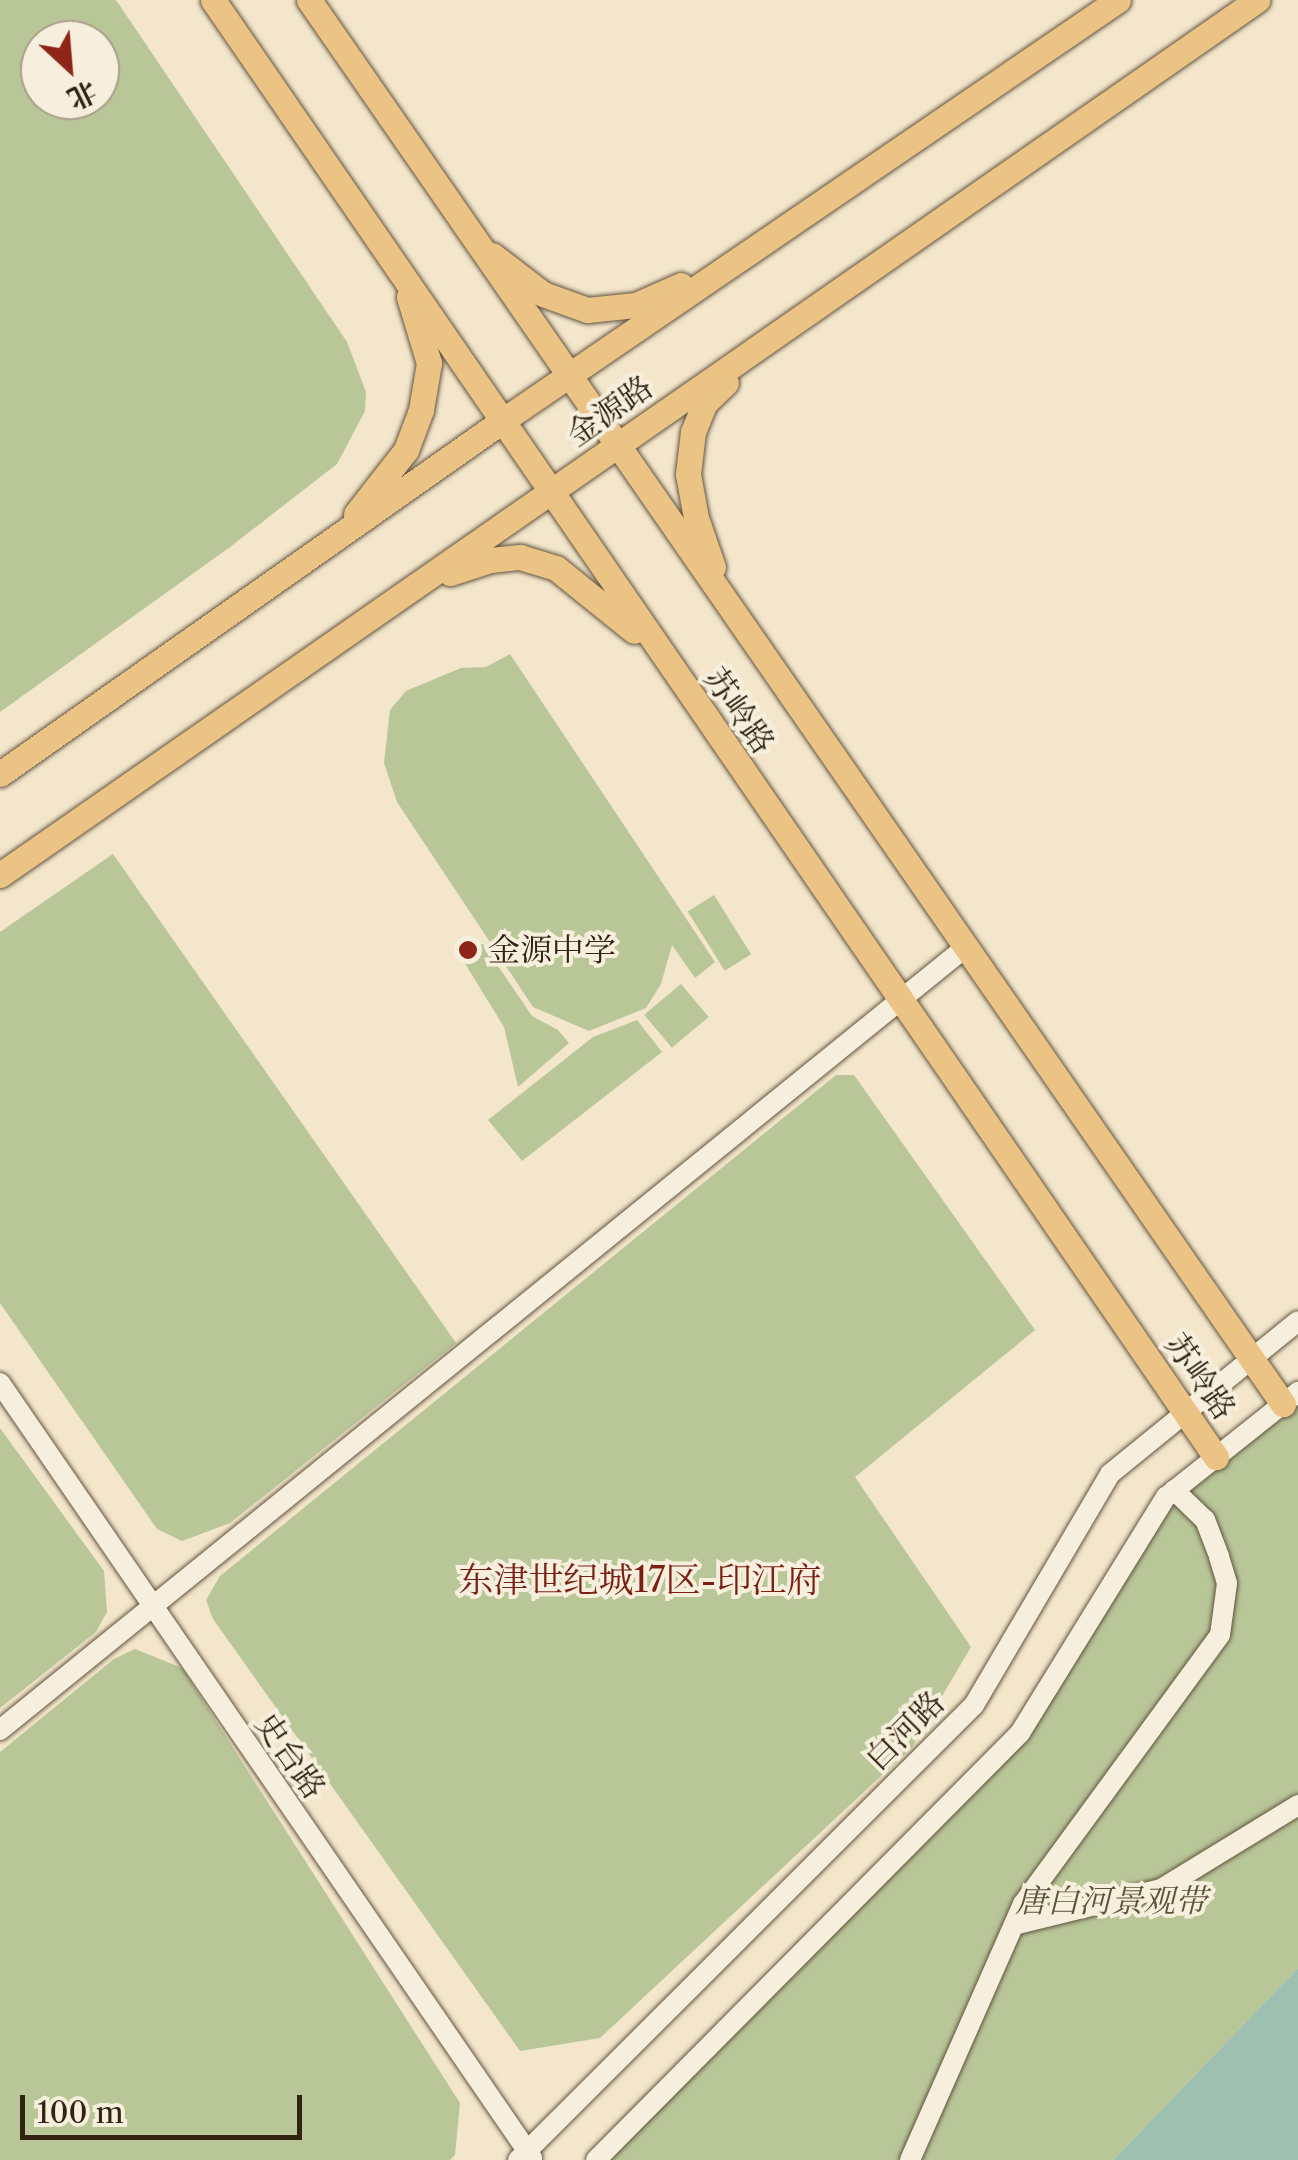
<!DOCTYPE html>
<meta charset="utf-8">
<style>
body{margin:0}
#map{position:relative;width:1298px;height:2160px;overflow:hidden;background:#f3e6ca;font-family:"Libre Caslon Text","Noto Serif SC",serif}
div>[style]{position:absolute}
.green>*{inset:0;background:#b8c698;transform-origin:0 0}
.water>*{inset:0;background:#9dc0b1}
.roads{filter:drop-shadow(0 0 2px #635440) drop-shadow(0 0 2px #635440)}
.minor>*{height:20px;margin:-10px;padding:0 10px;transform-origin:10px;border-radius:10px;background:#f7efdd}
.major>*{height:25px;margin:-12.5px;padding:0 12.5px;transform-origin:12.5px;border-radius:12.5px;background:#eac385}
.dots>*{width:28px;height:28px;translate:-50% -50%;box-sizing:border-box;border:5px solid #f7efdd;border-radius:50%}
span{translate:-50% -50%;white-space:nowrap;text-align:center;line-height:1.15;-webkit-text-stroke:8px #f7efdd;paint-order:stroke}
.street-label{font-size:32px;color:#332412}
.poi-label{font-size:32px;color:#332412}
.left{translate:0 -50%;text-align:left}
.park-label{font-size:32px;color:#5b553a;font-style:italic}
.neighbourhood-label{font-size:35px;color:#7a1f14}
.north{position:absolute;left:20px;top:20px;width:100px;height:100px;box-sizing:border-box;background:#f7efdd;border:2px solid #a99e8c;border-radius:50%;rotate:154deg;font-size:28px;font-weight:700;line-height:40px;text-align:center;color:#332412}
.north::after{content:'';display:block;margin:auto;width:35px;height:45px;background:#8f2418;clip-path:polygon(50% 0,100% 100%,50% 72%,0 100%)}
.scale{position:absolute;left:20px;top:2095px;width:282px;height:45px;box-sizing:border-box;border:5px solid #332412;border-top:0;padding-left:12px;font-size:30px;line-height:35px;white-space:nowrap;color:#332412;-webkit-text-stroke:8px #f7efdd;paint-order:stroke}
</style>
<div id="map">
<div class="green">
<div style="clip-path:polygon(evenodd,0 0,116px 0,347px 342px,366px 392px,365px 411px,337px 464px,230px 547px,0 712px,0 0,40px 40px,100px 40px,100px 100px,40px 100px,40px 40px)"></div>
<div style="clip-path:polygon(510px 654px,715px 962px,695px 978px,672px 945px,661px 984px,646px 1008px,589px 1031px,533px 1007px,397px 802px,384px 763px,390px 710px,406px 691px,461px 668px,486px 667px)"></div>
<div style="clip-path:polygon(113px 854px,456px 1343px,230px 1523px,182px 1541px,157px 1529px,0 1303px,0 932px)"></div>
<div style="left:714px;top:895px;width:70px;height:31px;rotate:58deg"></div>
<div style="clip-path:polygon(483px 944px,532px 1016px,558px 1030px,569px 1043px,518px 1087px,504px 1027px,461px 957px,469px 946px)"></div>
<div style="left:681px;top:984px;width:43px;height:48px;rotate:50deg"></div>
<div style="clip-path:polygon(637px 1020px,662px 1052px,522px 1161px,488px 1120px,593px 1037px)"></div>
<div style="clip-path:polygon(836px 1075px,854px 1075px,1035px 1330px,855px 1477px,971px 1647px,912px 1747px,600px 2038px,520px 2051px,213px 1619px,206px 1600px,220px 1576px)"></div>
<div style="clip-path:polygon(1298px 1392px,1298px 1968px,1113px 2160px,596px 2160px,1020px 1733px,1166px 1497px)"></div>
<div style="clip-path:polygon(0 1428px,104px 1571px,107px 1612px,96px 1632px,0 1708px)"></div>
<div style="clip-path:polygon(135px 1649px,182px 1668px,460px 2103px,455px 2155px,450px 2160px,0 2160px,0 1752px,114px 1659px)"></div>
</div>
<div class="water">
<div style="clip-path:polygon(1298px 1968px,1298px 2160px,1113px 2160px)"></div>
</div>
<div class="roads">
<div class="minor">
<div style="left:0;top:1383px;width:940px;rotate:55.53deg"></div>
<div style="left:0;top:1730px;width:1243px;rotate:-39.03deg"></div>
<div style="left:1014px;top:1925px;width:151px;rotate:-13.8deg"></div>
<div style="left:1161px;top:1889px;width:161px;rotate:-31.5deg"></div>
<div style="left:518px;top:2160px;width:644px;rotate:-44.94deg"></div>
<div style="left:974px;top:1705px;width:268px;rotate:-59.5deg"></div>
<div style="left:1110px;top:1474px;width:242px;rotate:-39.1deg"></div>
<div style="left:596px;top:2160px;width:602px;rotate:-45.2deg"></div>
<div style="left:1020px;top:1733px;width:278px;rotate:-58.3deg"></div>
<div style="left:1166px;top:1497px;width:169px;rotate:-38.5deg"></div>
<div style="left:910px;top:2160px;width:280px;rotate:-66.2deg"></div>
<div style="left:1023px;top:1904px;width:333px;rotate:-53.8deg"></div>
<div style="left:1220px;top:1635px;width:52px;rotate:-82.3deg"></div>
<div style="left:1227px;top:1583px;width:28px;rotate:-107deg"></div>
<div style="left:1219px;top:1556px;width:39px;rotate:-111deg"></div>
<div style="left:1205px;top:1520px;width:43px;rotate:-135.9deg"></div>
</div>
<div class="major">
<div style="left:213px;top:0;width:1769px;rotate:55.46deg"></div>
<div style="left:309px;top:0;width:1709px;rotate:55.25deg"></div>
<div style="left:492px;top:255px;width:64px;rotate:37.4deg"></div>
<div style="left:543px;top:294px;width:47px;rotate:20deg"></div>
<div style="left:587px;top:310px;width:49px;rotate:-5.8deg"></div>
<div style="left:636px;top:305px;width:49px;rotate:-24deg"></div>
<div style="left:356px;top:514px;width:81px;rotate:-52deg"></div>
<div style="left:406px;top:450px;width:43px;rotate:-69.4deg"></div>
<div style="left:421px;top:410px;width:48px;rotate:-80.3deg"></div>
<div style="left:429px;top:363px;width:69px;rotate:-106.9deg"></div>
<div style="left:713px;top:567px;width:52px;rotate:-109.1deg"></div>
<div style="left:696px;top:518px;width:45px;rotate:-100.3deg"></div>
<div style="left:688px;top:474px;width:42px;rotate:-83.2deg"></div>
<div style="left:693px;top:432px;width:31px;rotate:-68deg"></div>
<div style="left:705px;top:403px;width:29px;rotate:-44deg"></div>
<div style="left:450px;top:573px;width:42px;rotate:-18deg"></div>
<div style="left:490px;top:560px;width:30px;rotate:-6deg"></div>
<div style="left:520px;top:557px;width:38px;rotate:17deg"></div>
<div style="left:556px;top:568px;width:100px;rotate:38.9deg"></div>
<div style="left:0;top:774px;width:614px;rotate:-35.11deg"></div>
<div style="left:502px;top:421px;width:746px;rotate:-34.35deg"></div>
<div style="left:0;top:875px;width:1532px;rotate:-34.84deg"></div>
</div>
</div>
<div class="dots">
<div style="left:468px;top:950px;background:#8f2418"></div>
</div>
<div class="street-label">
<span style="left:610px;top:411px;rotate:-35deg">金源路</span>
<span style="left:739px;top:711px;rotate:55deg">苏岭路</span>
<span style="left:1200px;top:1377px;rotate:55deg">苏岭路</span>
<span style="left:905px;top:1731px;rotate:-45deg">白河路</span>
<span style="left:290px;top:1756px;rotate:55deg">史台路</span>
</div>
<div class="poi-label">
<span class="left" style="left:488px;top:950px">金源中学</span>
</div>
<div class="park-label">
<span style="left:1111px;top:1901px">唐白河景观带</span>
</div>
<div class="neighbourhood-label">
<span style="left:640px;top:1580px">东津世纪城17区-印江府</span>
</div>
<div class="north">北</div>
<div class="scale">100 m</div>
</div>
